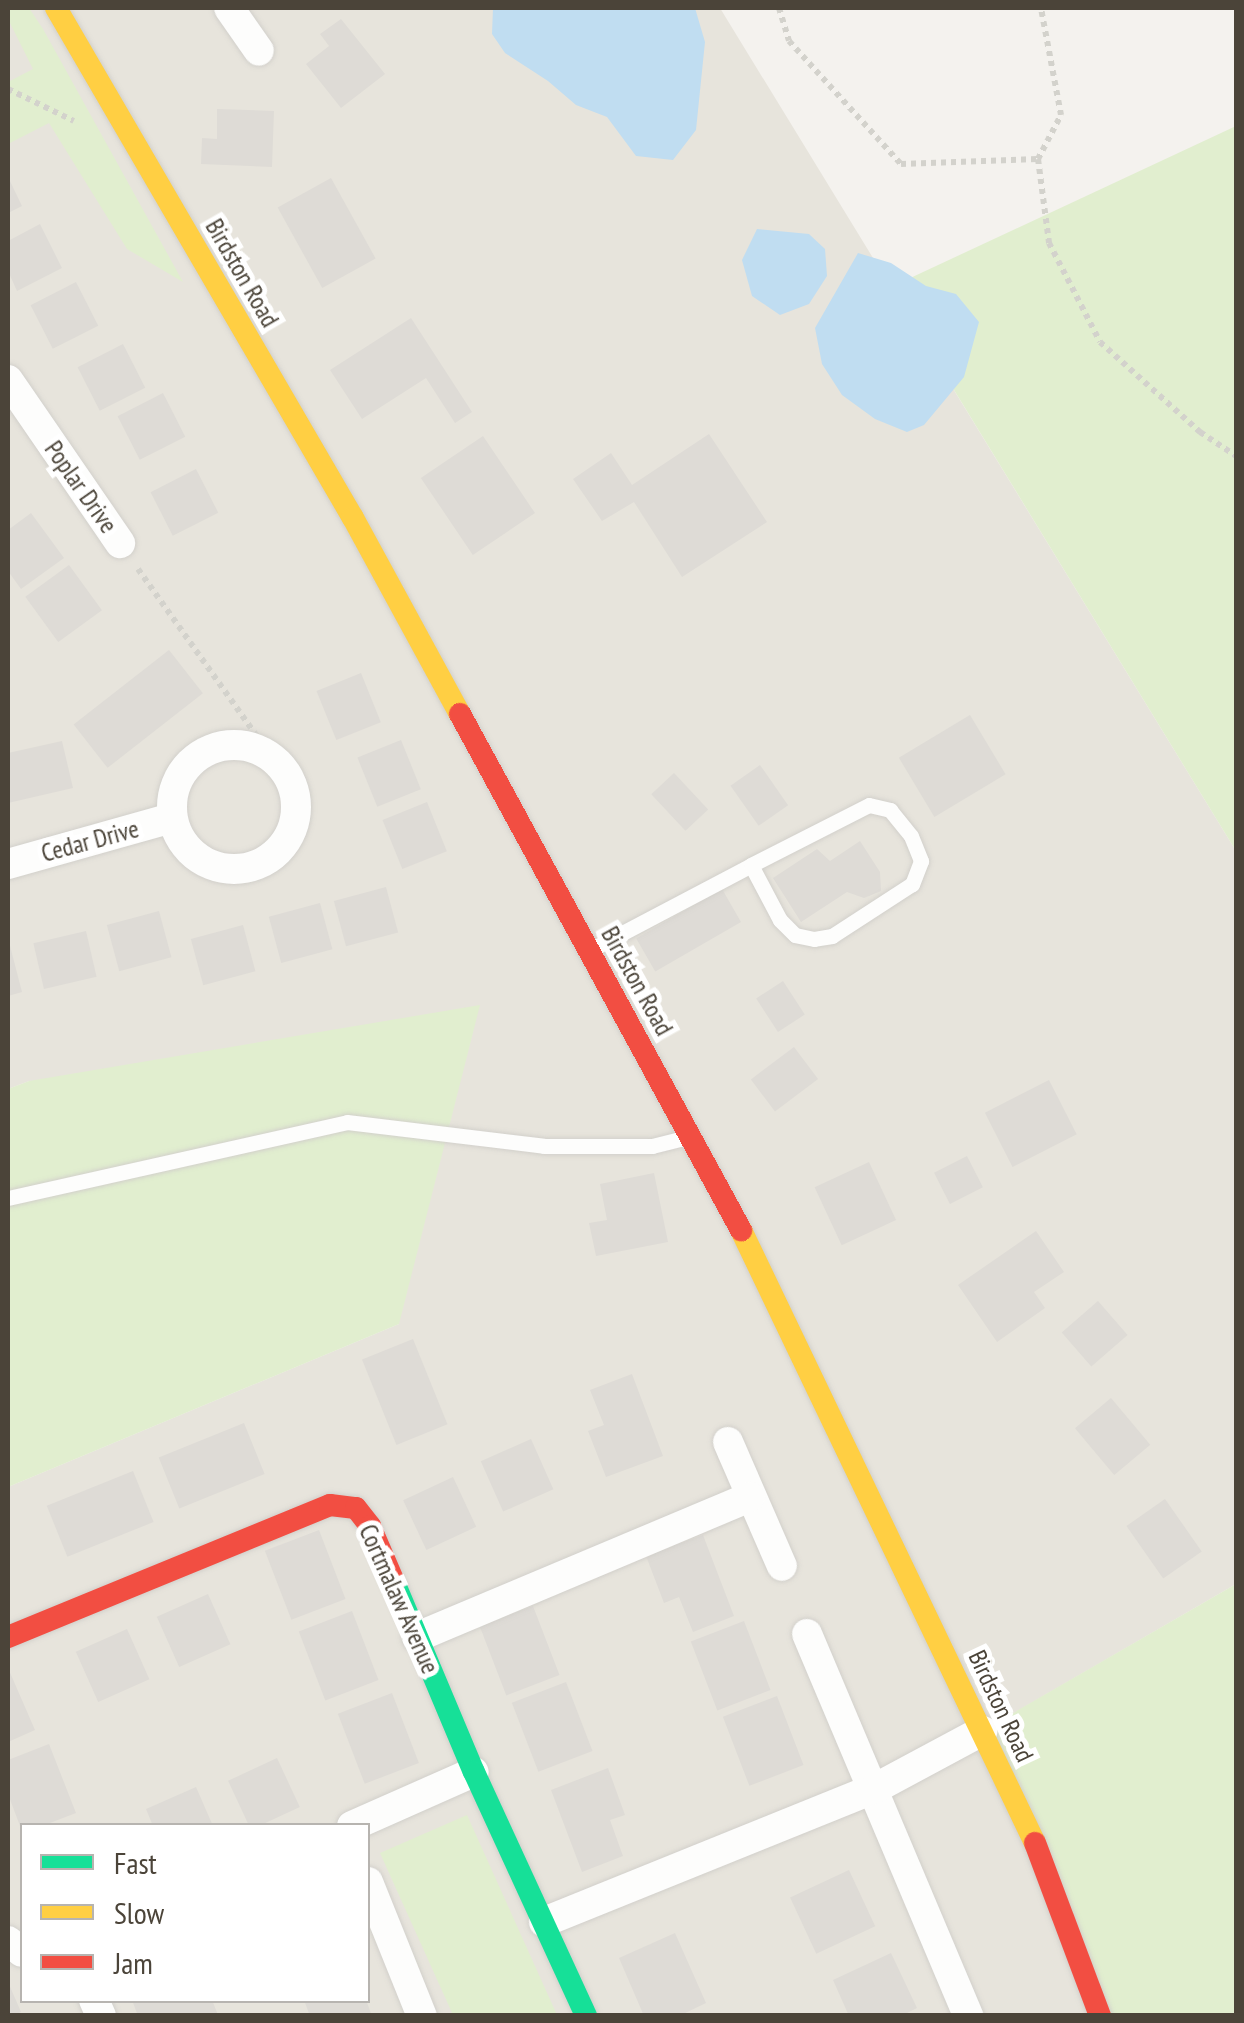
<!DOCTYPE html>
<style>
body{margin:0}
#map{position:relative;width:1244px;height:2023px;overflow:hidden;background:#f4f2ee;font-family:"PT Sans Narrow",sans-serif}
div>[style]{position:absolute}
.residential>*{inset:0;background:#e7e4dc}
.green>*{inset:0;background:#e1eecf}
.water>*{inset:0;background:#c0ddf1}
.building>*{inset:0;background:#dedbd6;transform-origin:0 0}
.path>*{height:6px;margin-top:-3px;transform-origin:0;background:repeating-linear-gradient(90deg,#d3d2cc 0 5px,transparent 0 10px)}
.roads{filter:drop-shadow(0 0 2px #d2d0cb) drop-shadow(0 0 2px #d2d0cb)}
.lane>*{height:15px;margin:-7.5px;padding:0 7.5px;transform-origin:7.5px;border-radius:7.5px;background:#fdfdfc}
.street>*{height:30px;margin:-15px;padding:0 15px;transform-origin:15px;border-radius:15px;background:#fdfdfc}
.street>.ring{margin:-15px;padding:0;box-sizing:content-box;background:none;border:30px solid #fdfdfc;border-radius:50%}
.fast>*{height:22px;margin:-11px;padding:0 11px;transform-origin:11px;border-radius:11px;background:#16e098}
.slow>*{height:22px;margin:-11px;padding:0 11px;transform-origin:11px;border-radius:11px;background:#ffcf43}
.jam>*{height:22px;margin:-11px;padding:0 11px;transform-origin:11px;border-radius:11px;background:#f24e42}
span{translate:-50% -50%;white-space:nowrap;text-align:center;line-height:1.15;-webkit-text-stroke:10px #fff;paint-order:stroke}
.street-label{font-size:25px;color:#4b4439}
.frame{position:absolute;inset:0;border:10px solid #4b4439;pointer-events:none}
.legend{position:absolute;left:20px;top:1823px;width:350px;height:180px;box-sizing:border-box;background:#fff;border:2px solid #b7b4b0;margin:0;padding:12px 18px;list-style:none;font-size:30px;color:#4b4439}
.legend li{display:flex;align-items:center;gap:20px;height:50px}
.legend b{width:50px;border:2px solid #b7b4b0}
</style>
<div id="map">
<div class="residential">
<div style="clip-path:polygon(evenodd,8px 8px,720px 8px,1236px 851px,1236px 1584px,983px 1731px,1099px 2015px,8px 2015px,8px 1487px,399px 1324px,29px 1081px,8px 1089px,8px 8px,22px 1826px,368px 1826px,368px 2000px,22px 2000px,22px 1826px)"></div>
</div>
<div class="green">
<div style="clip-path:polygon(8px 8px,29px 8px,43px 29px,183px 282px,127px 249px,49px 123px,8px 144px,8px 82px,33px 69px,8px 19px)"></div>
<div style="clip-path:polygon(1236px 126px,1236px 851px,891px 287px)"></div>
<div style="clip-path:polygon(480px 1005px,399px 1324px,8px 1487px,8px 1089px,29px 1081px)"></div>
<div style="clip-path:polygon(1236px 1584px,1236px 2015px,1099px 2015px,982px 1731px)"></div>
<div style="clip-path:polygon(467px 1815px,557px 2015px,453px 2015px,380px 1853px)"></div>
</div>
<div class="water">
<div style="clip-path:polygon(493px 8px,695px 8px,705px 42px,696px 130px,673px 160px,636px 156px,607px 117px,576px 105px,548px 81px,505px 53px,492px 34px)"></div>
<div style="clip-path:polygon(757px 229px,809px 234px,825px 249px,827px 276px,809px 304px,780px 315px,752px 296px,742px 260px)"></div>
<div style="clip-path:polygon(858px 253px,891px 263px,926px 286px,956px 294px,979px 322px,964px 377px,924px 425px,907px 432px,875px 419px,842px 395px,822px 364px,815px 328px)"></div>
</div>
<div class="building">
<div style="clip-path:polygon(341px 19px,385px 74px,341px 108px,306px 64px,329px 46px,320px 34px)"></div>
<div style="clip-path:polygon(217px 109px,274px 111px,272px 167px,201px 164px,202px 138px,217px 139px)"></div>
<div style="clip-path:polygon(8px 177px,22px 206px,8px 213px)"></div>
<div style="left:331px;top:178px;width:92px;height:61px;rotate:61deg"></div>
<div style="clip-path:polygon(40px 224px,62px 268px,17px 291px,8px 271px,8px 241px)"></div>
<div style="left:76px;top:282px;width:49px;height:51px;rotate:63deg"></div>
<div style="clip-path:polygon(411px 318px,472px 412px,455px 423px,426px 378px,362px 419px,330px 370px)"></div>
<div style="left:123px;top:344px;width:49px;height:51px;rotate:63deg"></div>
<div style="left:163px;top:393px;width:49px;height:51px;rotate:63deg"></div>
<div style="clip-path:polygon(709px 434px,767px 522px,682px 577px,634px 502px,602px 521px,573px 479px,611px 453px,632px 485px)"></div>
<div style="left:483px;top:436px;width:93px;height:75px;rotate:56deg"></div>
<div style="left:196px;top:469px;width:49px;height:51px;rotate:63deg"></div>
<div style="clip-path:polygon(31px 513px,64px 558px,21px 589px,8px 571px,8px 530px)"></div>
<div style="left:69px;top:565px;width:56px;height:54px;rotate:54deg"></div>
<div style="left:169px;top:650px;width:55px;height:121px;rotate:52deg"></div>
<div style="left:361px;top:673px;width:53px;height:48px;rotate:68deg"></div>
<div style="left:970px;top:715px;width:69px;height:83px;rotate:59deg"></div>
<div style="left:401px;top:740px;width:53px;height:47px;rotate:68deg"></div>
<div style="clip-path:polygon(62px 741px,73px 788px,8px 803px,8px 753px)"></div>
<div style="left:760px;top:765px;width:49px;height:36px;rotate:55deg"></div>
<div style="left:674px;top:773px;width:50px;height:31px;rotate:47deg"></div>
<div style="left:427px;top:802px;width:53px;height:48px;rotate:68deg"></div>
<div style="clip-path:polygon(860px 841px,880px 872px,881px 891px,864px 898px,847px 892px,801px 922px,773px 878px,817px 849px,830px 861px)"></div>
<div style="left:386px;top:887px;width:47px;height:54px;rotate:75deg"></div>
<div style="left:722px;top:889px;width:38px;height:99px;rotate:60deg"></div>
<div style="left:320px;top:903px;width:48px;height:53px;rotate:75deg"></div>
<div style="left:159px;top:911px;width:48px;height:54px;rotate:75deg"></div>
<div style="left:243px;top:925px;width:48px;height:54px;rotate:75deg"></div>
<div style="left:86px;top:931px;width:47px;height:54px;rotate:77deg"></div>
<div style="clip-path:polygon(9px 942px,22px 992px,8px 996px,8px 943px)"></div>
<div style="left:783px;top:981px;width:40px;height:32px;rotate:57deg"></div>
<div style="left:794px;top:1047px;width:40px;height:54px;rotate:53deg"></div>
<div style="left:1049px;top:1080px;width:61px;height:72px;rotate:63deg"></div>
<div style="left:967px;top:1156px;width:35px;height:37px;rotate:63deg"></div>
<div style="left:869px;top:1162px;width:64px;height:60px;rotate:65deg"></div>
<div style="clip-path:polygon(654px 1173px,668px 1242px,596px 1256px,589px 1223px,607px 1220px,600px 1184px)"></div>
<div style="clip-path:polygon(1036px 1231px,1064px 1272px,1034px 1292px,1045px 1308px,997px 1342px,958px 1285px)"></div>
<div style="left:1098px;top:1301px;width:45px;height:48px;rotate:49deg"></div>
<div style="left:413px;top:1339px;width:92px;height:55px;rotate:68deg"></div>
<div style="clip-path:polygon(632px 1374px,663px 1456px,606px 1477px,588px 1431px,604px 1425px,590px 1390px)"></div>
<div style="left:1111px;top:1398px;width:61px;height:47px;rotate:50deg"></div>
<div style="left:244px;top:1423px;width:55px;height:92px;rotate:68deg"></div>
<div style="left:531px;top:1439px;width:55px;height:55px;rotate:66deg"></div>
<div style="left:133px;top:1471px;width:55px;height:93px;rotate:68deg"></div>
<div style="left:453px;top:1477px;width:55px;height:55px;rotate:65deg"></div>
<div style="left:1165px;top:1499px;width:64px;height:47px;rotate:55deg"></div>
<div style="left:319px;top:1530px;width:74px;height:58px;rotate:69deg"></div>
<div style="clip-path:polygon(703px 1535px,734px 1616px,693px 1632px,679px 1597px,664px 1603px,646px 1556px)"></div>
<div style="left:208px;top:1594px;width:55px;height:56px;rotate:66deg"></div>
<div style="left:533px;top:1606px;width:74px;height:57px;rotate:69deg"></div>
<div style="left:352px;top:1611px;width:74px;height:57px;rotate:69deg"></div>
<div style="left:744px;top:1621px;width:74px;height:57px;rotate:69deg"></div>
<div style="left:127px;top:1629px;width:55px;height:56px;rotate:66deg"></div>
<div style="clip-path:polygon(8px 1668px,35px 1730px,8px 1742px)"></div>
<div style="left:566px;top:1682px;width:74px;height:58px;rotate:69deg"></div>
<div style="left:392px;top:1693px;width:75px;height:58px;rotate:69deg"></div>
<div style="left:777px;top:1696px;width:74px;height:58px;rotate:69deg"></div>
<div style="clip-path:polygon(49px 1744px,76px 1813px,42px 1826px,20px 1826px,8px 1794px,8px 1760px)"></div>
<div style="left:277px;top:1758px;width:54px;height:54px;rotate:65deg"></div>
<div style="clip-path:polygon(608px 1768px,625px 1815px,610px 1820px,623px 1856px,582px 1872px,551px 1790px)"></div>
<div style="clip-path:polygon(196px 1787px,213px 1826px,153px 1826px,146px 1809px)"></div>
<div style="left:849px;top:1870px;width:62px;height:65px;rotate:65deg"></div>
<div style="clip-path:polygon(675px 1933px,706px 2003px,679px 2016px,644px 2016px,619px 1958px)"></div>
<div style="clip-path:polygon(891px 1953px,917px 2008px,901px 2016px,849px 2016px,833px 1980px)"></div>
<div style="clip-path:polygon(8px 1982px,21px 2012px,13px 2016px,8px 2016px)"></div>
<div style="clip-path:polygon(132px 2000px,212px 2000px,218px 2015px,138px 2016px)"></div>
<div style="clip-path:polygon(304px 2000px,366px 2000px,372px 2016px,310px 2016px)"></div>
</div>
<div class="path">
<div style="left:779px;top:8px;width:34px;rotate:73deg"></div>
<div style="left:789px;top:41px;width:166px;rotate:47.7deg"></div>
<div style="left:901px;top:164px;width:137px;rotate:-2.1deg"></div>
<div style="left:1038px;top:159px;width:85px;rotate:82.5deg"></div>
<div style="left:1049px;top:243px;width:111px;rotate:62.7deg"></div>
<div style="left:1100px;top:342px;width:135px;rotate:42deg"></div>
<div style="left:1200px;top:432px;width:43px;rotate:33.7deg"></div>
<div style="left:8px;top:89px;width:73px;rotate:25.9deg"></div>
<div style="left:1038px;top:159px;width:50px;rotate:-62.4deg"></div>
<div style="left:1061px;top:115px;width:109px;rotate:-100.6deg"></div>
<div style="left:138px;top:569px;width:229px;rotate:54.6deg"></div>
</div>
<div class="roads">
<div class="lane">
<div style="left:592px;top:949px;width:180px;rotate:-27.8deg"></div>
<div style="left:751px;top:865px;width:132px;rotate:-27deg"></div>
<div style="left:869px;top:805px;width:22px;rotate:13deg"></div>
<div style="left:890px;top:810px;width:33px;rotate:51deg"></div>
<div style="left:911px;top:836px;width:27px;rotate:68deg"></div>
<div style="left:921px;top:861px;width:25px;rotate:111deg"></div>
<div style="left:912px;top:884px;width:95px;rotate:147deg"></div>
<div style="left:832px;top:936px;width:18px;rotate:171deg"></div>
<div style="left:814px;top:939px;width:19px;rotate:-168deg"></div>
<div style="left:795px;top:935px;width:21px;rotate:-135deg"></div>
<div style="left:780px;top:920px;width:62px;rotate:-117.8deg"></div>
<div style="left:8px;top:1198px;width:347px;rotate:-12.6deg"></div>
<div style="left:347px;top:1122px;width:198px;rotate:6.9deg"></div>
<div style="left:544px;top:1146px;width:108px"></div>
<div style="left:652px;top:1146px;width:36px;rotate:-14deg"></div>
</div>
<div class="street">
<div style="left:229px;top:8px;width:52px;rotate:55.1deg"></div>
<div style="left:8px;top:380px;width:198px;rotate:55.5deg"></div>
<div class="ring" style="left:172px;top:745px;width:94px;height:94px"></div>
<div style="left:8px;top:864px;width:170px;rotate:-15.7deg"></div>
<div style="left:728px;top:1442px;width:135px;rotate:66.5deg"></div>
<div style="left:807px;top:1634px;width:415px;rotate:67.1deg"></div>
<div style="left:417px;top:1637px;width:361px;rotate:-22.8deg"></div>
<div style="left:352px;top:1826px;width:133px;rotate:-23.9deg"></div>
<div style="left:368px;top:1882px;width:144px;rotate:68.1deg"></div>
<div style="left:544px;top:1922px;width:356px;rotate:-22deg"></div>
<div style="left:874px;top:1789px;width:123px;rotate:-28.2deg"></div>
<div style="left:8px;top:1941px;width:18px;rotate:38deg"></div>
<div style="left:94px;top:2000px;width:17px;rotate:66deg"></div>
</div>
<div class="fast">
<div style="left:394px;top:1582px;width:206px;rotate:67.2deg"></div>
<div style="left:474px;top:1772px;width:268px;rotate:65.3deg"></div>
</div>
<div class="slow">
<div style="left:56px;top:8px;width:590px;rotate:59.79deg"></div>
<div style="left:353px;top:518px;width:223px;rotate:61.4deg"></div>
<div style="left:741px;top:1230px;width:680px;rotate:64.38deg"></div>
</div>
<div class="jam">
<div style="left:460px;top:714px;width:588px;rotate:61.43deg"></div>
<div style="left:8px;top:1637px;width:348px;rotate:-22.3deg"></div>
<div style="left:330px;top:1505px;width:26px;rotate:7deg"></div>
<div style="left:356px;top:1508px;width:23px;rotate:52deg"></div>
<div style="left:370px;top:1526px;width:61px;rotate:66.8deg"></div>
<div style="left:1035px;top:1843px;width:185px;rotate:69.4deg"></div>
</div>
</div>
<div class="street-label">
<span style="left:242px;top:273px;rotate:60deg">Birdston Road</span>
<span style="left:81px;top:487px;rotate:55deg">Poplar Drive</span>
<span style="left:90px;top:841px;rotate:-15deg">Cedar Drive</span>
<span style="left:637px;top:981px;rotate:61deg">Birdston Road</span>
<span style="left:399px;top:1599px;rotate:66deg">Cortmalaw Avenue</span>
<span style="left:1001px;top:1706px;rotate:65deg">Birdston Road</span>
</div>
<div class="frame"></div>
<ul class="legend">
<li><b style="height:12px;background:#16e098"></b>Fast</li>
<li><b style="height:12px;background:#ffcf43"></b>Slow</li>
<li><b style="height:12px;background:#f24e42"></b>Jam</li>
</ul>
</div>
